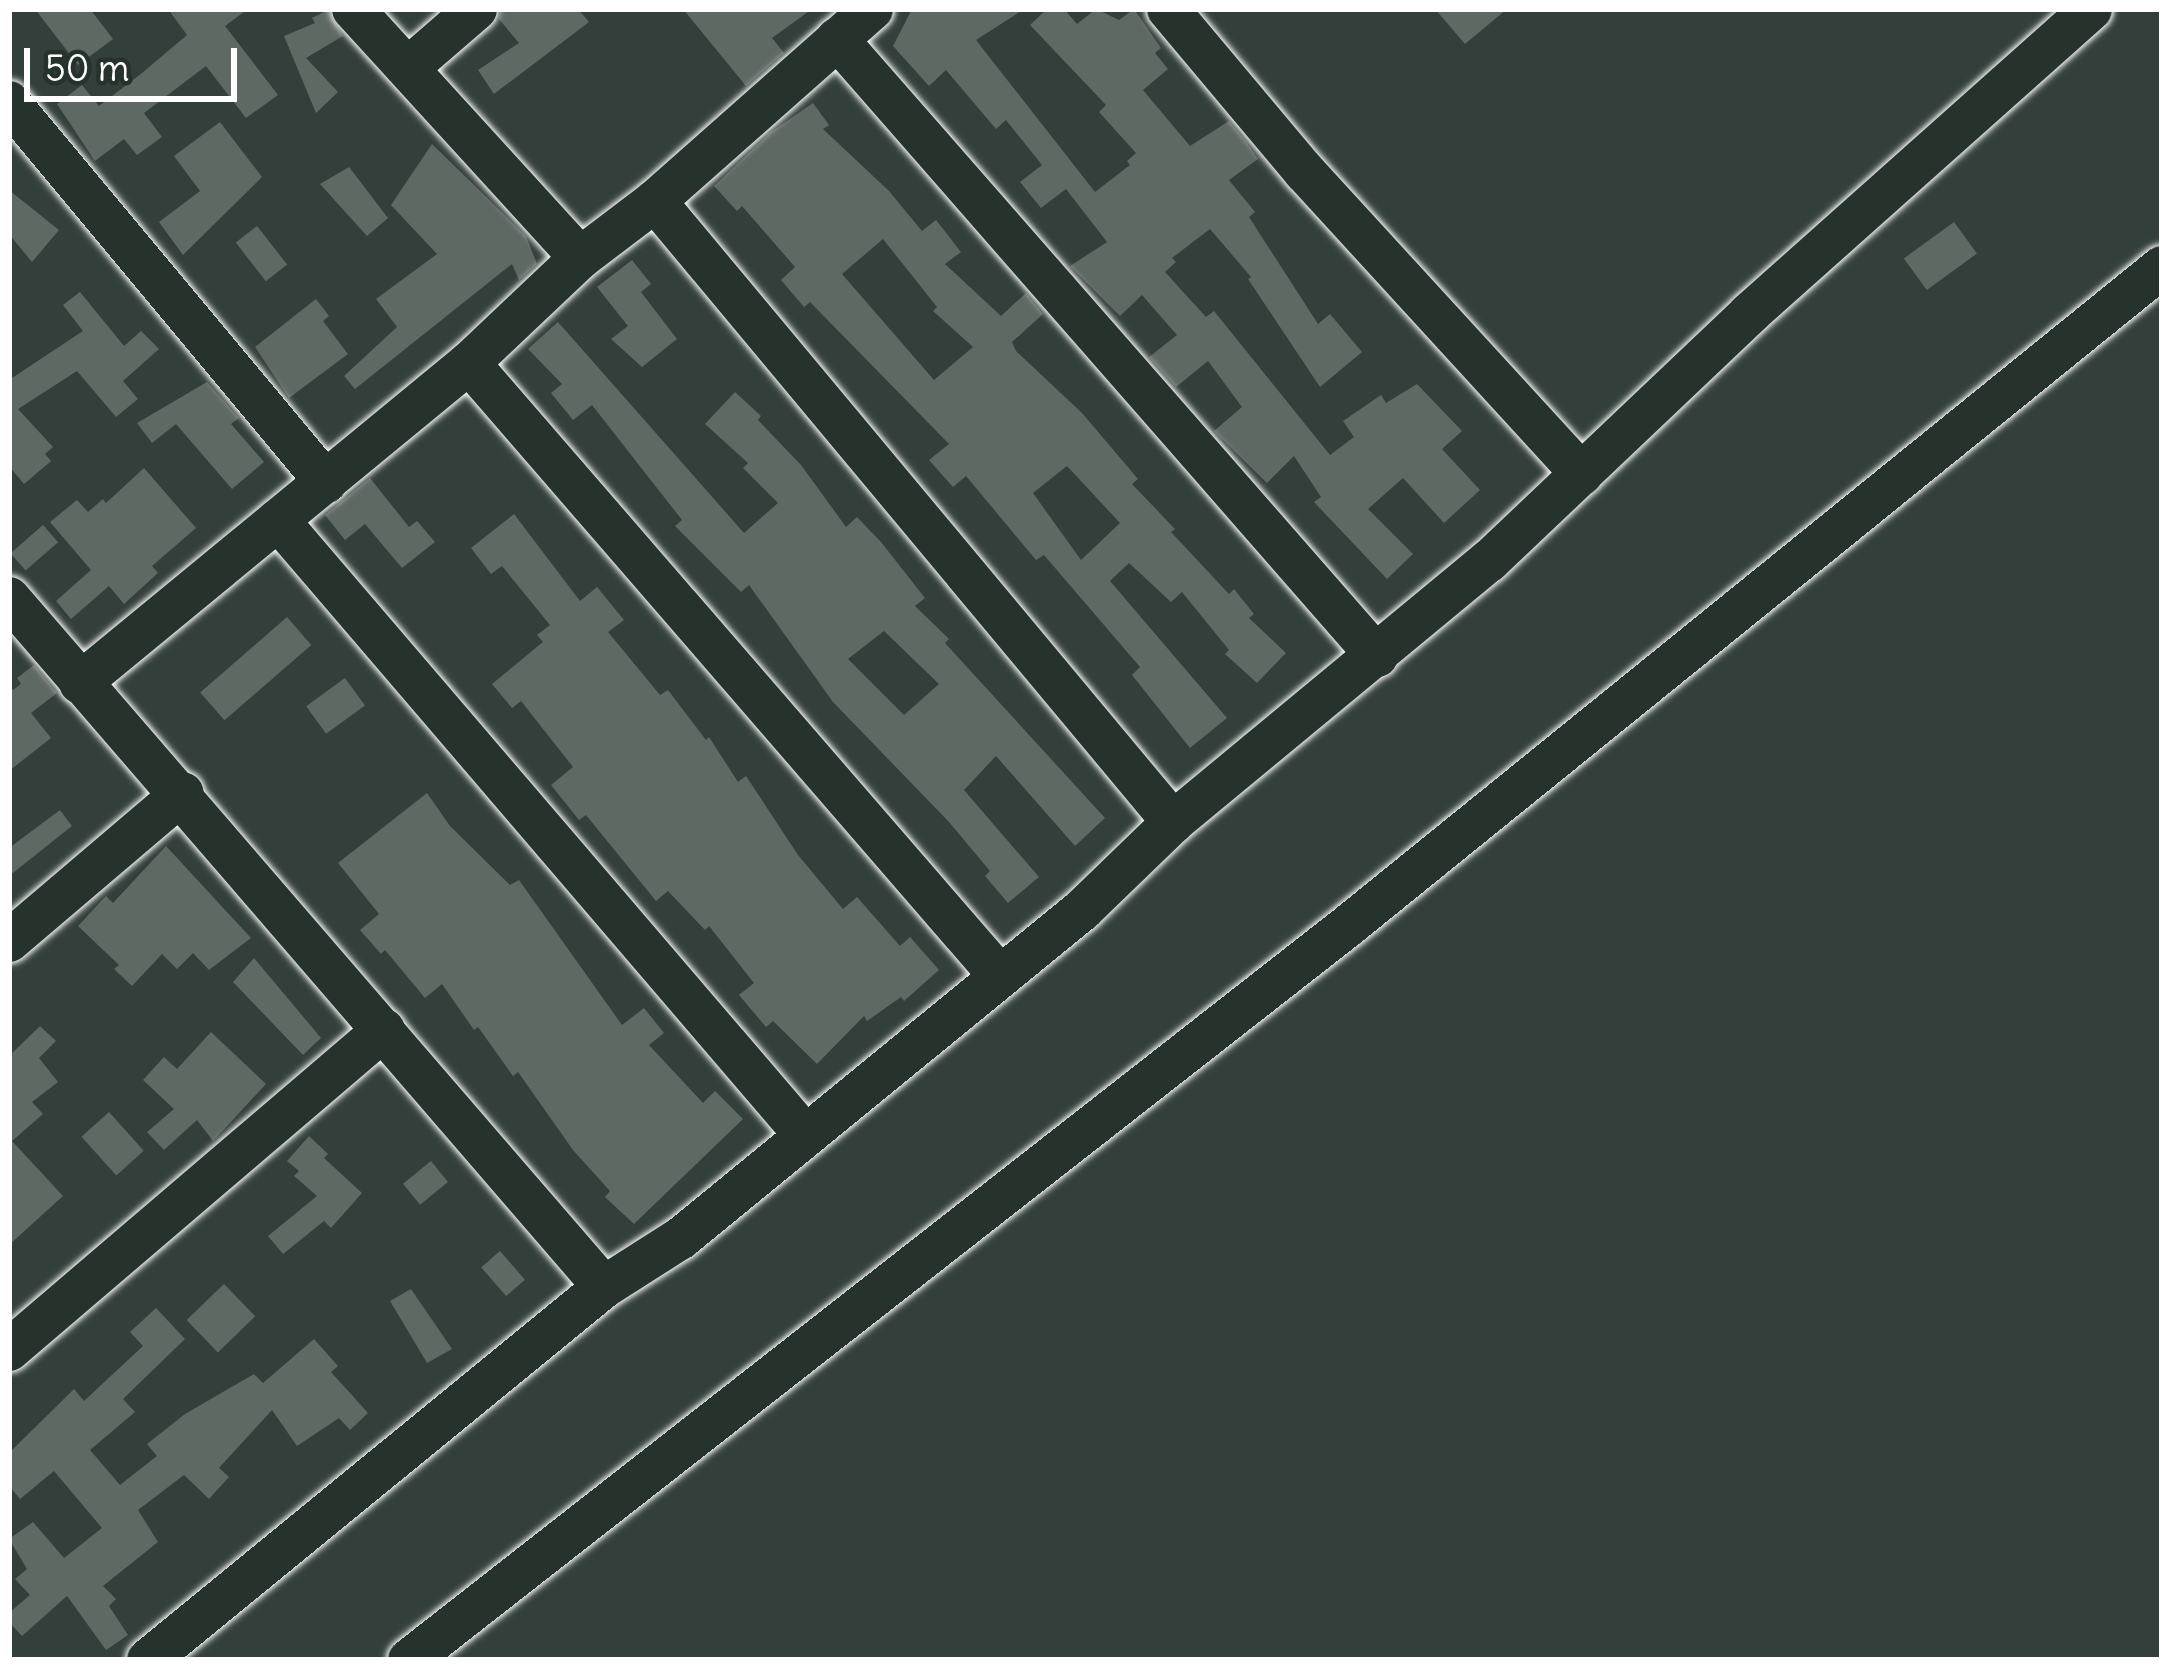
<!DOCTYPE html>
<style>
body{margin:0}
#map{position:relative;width:2171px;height:1669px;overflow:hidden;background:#333f3a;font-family:Delius,sans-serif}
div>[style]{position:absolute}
.building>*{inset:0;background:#5f6964;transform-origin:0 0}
.roads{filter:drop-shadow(0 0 3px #fff) drop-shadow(0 0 3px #fff)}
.minor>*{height:42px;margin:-21px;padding:0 21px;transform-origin:21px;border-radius:21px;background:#26332d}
span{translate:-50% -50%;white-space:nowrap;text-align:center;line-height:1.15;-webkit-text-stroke:9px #26332d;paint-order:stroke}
.frame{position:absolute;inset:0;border:12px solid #fff;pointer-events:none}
.scale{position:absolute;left:24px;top:48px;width:213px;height:54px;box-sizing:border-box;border:6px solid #fff;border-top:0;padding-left:15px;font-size:36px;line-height:42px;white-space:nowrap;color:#fff;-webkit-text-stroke:9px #26332d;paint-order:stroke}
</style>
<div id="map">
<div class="building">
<div style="clip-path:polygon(35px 9px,90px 9px,113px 39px,78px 65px)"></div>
<div style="clip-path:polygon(168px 9px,248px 9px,225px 26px,278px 95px,246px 118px,206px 66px,144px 113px,162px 137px,137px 155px,124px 139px,95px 161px,57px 104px,82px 85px,99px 106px,142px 73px,187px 35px)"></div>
<div style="clip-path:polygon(501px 9px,578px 9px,589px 22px,494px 94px,478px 70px,519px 43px,499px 19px)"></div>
<div style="clip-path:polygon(683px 9px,812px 9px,772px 38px,784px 53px,746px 86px)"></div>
<div style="clip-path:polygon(912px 9px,1024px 9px,976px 40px,1095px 192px,1130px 165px,1127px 161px,1136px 153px,1099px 112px,1106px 105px,1030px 25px,1047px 9px,1064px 9px,1077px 24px,1096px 9px,1119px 20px,1134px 9px,1161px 48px,1155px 53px,1168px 69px,1143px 90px,1190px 146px,1229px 121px,1247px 143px,1258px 159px,1229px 180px,1255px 212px,1249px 217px,1318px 324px,1330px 314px,1362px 352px,1320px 387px,1248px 279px,1251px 277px,1210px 229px,1172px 258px,1176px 262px,1165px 272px,1206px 317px,1214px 311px,1330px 455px,1354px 437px,1343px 421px,1381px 395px,1386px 403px,1417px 384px,1462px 431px,1442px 449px,1480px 490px,1444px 523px,1403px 478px,1368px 509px,1413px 554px,1387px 579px,1314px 502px,1321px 497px,1294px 456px,1267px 483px,1214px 431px,1242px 407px,1208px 361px,1176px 387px,1149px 357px,1177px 335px,1142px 295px,1120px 316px,1070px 266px,1107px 242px,1066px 189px,1041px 208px,1020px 182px,1042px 165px,1006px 120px,996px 129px,946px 70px,929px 86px,893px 46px)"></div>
<div style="clip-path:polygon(1435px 9px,1507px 9px,1465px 44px)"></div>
<div style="clip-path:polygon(328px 10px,343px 36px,306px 58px,338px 92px,316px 113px,284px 36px,315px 23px,312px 18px)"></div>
<div style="clip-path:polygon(evenodd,813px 103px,829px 125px,823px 129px,889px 191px,922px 231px,936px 220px,961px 252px,945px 264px,1001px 316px,1026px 293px,1043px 314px,1012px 342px,1016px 351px,1082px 413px,1138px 479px,1132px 484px,1175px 529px,1171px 532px,1229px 594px,1234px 589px,1254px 614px,1249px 618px,1286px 653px,1257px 683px,1225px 654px,1229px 650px,1182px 592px,1171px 602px,1129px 563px,1110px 581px,1227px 718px,1190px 748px,1132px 675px,1140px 667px,1044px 555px,1036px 560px,966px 476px,953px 487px,929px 460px,949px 444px,810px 302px,804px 307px,781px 280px,795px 267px,742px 206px,737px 211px,714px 186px,771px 132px,813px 103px,883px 239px,937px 307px,933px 311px,973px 347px,934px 380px,842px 274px,883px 239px,813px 103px,1067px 466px,1120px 523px,1081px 560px,1033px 493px,1067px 466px)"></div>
<div style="clip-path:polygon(220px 122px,262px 177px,183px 255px,159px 222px,200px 191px,174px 156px)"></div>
<div style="clip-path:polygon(432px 144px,526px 236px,537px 264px,519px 280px,512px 264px,355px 389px,344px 376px,397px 327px,376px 299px,437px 254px,391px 205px)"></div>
<div style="clip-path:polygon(349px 167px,388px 218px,367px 236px,320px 184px)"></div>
<div style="clip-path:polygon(9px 190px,59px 230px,32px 262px,9px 234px)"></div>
<div style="left:1954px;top:222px;width:39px;height:62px;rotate:54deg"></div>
<div style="left:257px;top:226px;width:49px;height:27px;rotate:52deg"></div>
<div style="clip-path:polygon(632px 260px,651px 284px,641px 292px,677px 339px,642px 367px,611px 339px,628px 326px,597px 287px)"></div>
<div style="clip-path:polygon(80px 292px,124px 346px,141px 331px,159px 349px,123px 381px,138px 399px,116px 417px,77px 371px,18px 409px,53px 447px,45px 454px,51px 461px,24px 484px,9px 466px,9px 380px,83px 331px,63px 305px)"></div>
<div style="clip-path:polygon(316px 299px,329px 316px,323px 321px,348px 354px,289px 398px,255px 347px)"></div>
<div style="clip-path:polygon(evenodd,558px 322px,744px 533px,778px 503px,743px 468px,748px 463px,705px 424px,735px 392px,761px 416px,758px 420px,801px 465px,846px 527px,857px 517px,881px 542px,925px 598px,915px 606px,949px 639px,945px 643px,1105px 818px,1075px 846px,996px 756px,964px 790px,1039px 877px,1008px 903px,985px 876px,990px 871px,949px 822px,833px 702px,749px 585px,741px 592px,675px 526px,682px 520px,592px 405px,573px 420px,551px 393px,562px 384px,528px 349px,558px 322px,884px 631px,939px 684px,904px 715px,848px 659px,884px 631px)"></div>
<div style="clip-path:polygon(207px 382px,239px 418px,231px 424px,264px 462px,232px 489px,176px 424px,152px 443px,137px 423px)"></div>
<div style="clip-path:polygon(144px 468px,196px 528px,152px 566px,158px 573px,124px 604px,109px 586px,71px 619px,56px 601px,91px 570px,50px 522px,77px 500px,88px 512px,103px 499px,106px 503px)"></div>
<div style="clip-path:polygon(370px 478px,409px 527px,417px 521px,435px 542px,402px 568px,365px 524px,345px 540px,325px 515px)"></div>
<div style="clip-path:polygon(514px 514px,580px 601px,597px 587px,624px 620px,608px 632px,660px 695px,668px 690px,706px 740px,709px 737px,738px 782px,746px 776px,798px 855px,843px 909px,857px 897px,900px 946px,910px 937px,939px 970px,904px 1001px,901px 997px,867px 1021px,864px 1016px,817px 1064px,773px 1021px,766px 1027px,739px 995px,754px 983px,709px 926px,705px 930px,668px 891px,656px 901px,586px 815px,579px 820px,551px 785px,573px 767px,521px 701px,512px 708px,492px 684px,543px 642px,537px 635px,550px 625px,502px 566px,491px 574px,471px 548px)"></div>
<div style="left:43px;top:525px;width:23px;height:43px;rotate:49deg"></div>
<div style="left:287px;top:617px;width:37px;height:115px;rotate:49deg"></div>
<div style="clip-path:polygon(34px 665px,57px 693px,31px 713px,51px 738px,9px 771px,9px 685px,13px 690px,21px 684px,17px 678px)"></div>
<div style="left:345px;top:678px;width:34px;height:48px;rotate:54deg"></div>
<div style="clip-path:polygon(427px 793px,450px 826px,510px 885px,519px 880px,622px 1025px,644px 1008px,664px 1033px,649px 1045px,703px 1103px,715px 1091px,743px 1119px,634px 1224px,605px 1197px,610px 1191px,573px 1150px,518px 1072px,513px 1076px,478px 1027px,474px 1030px,442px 984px,425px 998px,385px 950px,381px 954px,360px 930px,379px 914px,338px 863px)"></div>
<div style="clip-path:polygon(60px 810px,72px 826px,9px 876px,9px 848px)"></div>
<div style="clip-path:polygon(166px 846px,251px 938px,209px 970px,193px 953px,177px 969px,162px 954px,132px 986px,114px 969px,119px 965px,78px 926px,106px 896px,113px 903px)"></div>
<div style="clip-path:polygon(254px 958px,321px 1038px,303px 1055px,233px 982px)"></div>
<div style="clip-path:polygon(40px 1026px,56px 1041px,39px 1058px,58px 1082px,32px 1102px,43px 1114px,12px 1141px,63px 1196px,9px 1245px,9px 1056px)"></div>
<div style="clip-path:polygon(211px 1032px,266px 1084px,213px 1141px,197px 1120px,164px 1150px,147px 1132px,174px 1109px,143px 1080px,164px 1057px,177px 1069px)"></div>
<div style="left:109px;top:1112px;width:52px;height:37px;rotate:48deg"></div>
<div style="clip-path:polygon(309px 1136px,328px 1154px,324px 1158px,362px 1193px,331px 1228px,324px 1221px,283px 1254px,268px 1236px,317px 1196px,294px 1176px,299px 1171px,287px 1161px)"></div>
<div style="left:431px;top:1161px;width:27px;height:36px;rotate:51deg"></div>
<div style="left:500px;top:1251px;width:38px;height:25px;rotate:49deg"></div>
<div style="left:224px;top:1284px;width:45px;height:52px;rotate:46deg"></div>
<div style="clip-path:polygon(411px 1289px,452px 1349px,427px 1363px,390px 1301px)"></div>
<div style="clip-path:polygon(156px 1308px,185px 1339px,123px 1399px,135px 1412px,90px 1450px,120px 1485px,157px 1456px,147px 1444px,185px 1414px,254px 1374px,263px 1383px,314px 1339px,338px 1366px,331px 1372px,368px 1413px,350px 1430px,339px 1418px,297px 1446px,272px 1410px,219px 1468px,229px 1477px,209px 1499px,184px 1475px,138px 1510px,158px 1542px,103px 1586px,116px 1599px,109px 1606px,128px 1635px,106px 1650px,67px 1596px,22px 1636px,9px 1622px,9px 1613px,30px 1595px,15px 1579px,27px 1569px,9px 1539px,33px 1522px,64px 1558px,102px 1528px,54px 1471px,20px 1499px,9px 1486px,9px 1453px,74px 1389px,84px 1401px,143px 1346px,130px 1332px)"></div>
</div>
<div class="roads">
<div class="minor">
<div style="left:353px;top:9px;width:337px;rotate:47.6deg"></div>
<div style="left:1168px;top:9px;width:212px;rotate:50deg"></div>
<div style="left:1304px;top:171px;width:411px;rotate:47.5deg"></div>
<div style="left:837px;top:39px;width:820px;rotate:48.81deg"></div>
<div style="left:408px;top:68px;width:90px;rotate:-40.9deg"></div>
<div style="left:9px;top:102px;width:495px;rotate:50.2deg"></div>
<div style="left:655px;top:201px;width:809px;rotate:50.17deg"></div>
<div style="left:469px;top:363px;width:810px;rotate:49.11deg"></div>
<div style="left:278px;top:520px;width:808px;rotate:49.41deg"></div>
<div style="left:9px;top:598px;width:910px;rotate:49.19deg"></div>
<div style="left:80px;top:683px;width:504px;rotate:-39.44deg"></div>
<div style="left:469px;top:363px;width:153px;rotate:-43.4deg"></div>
<div style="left:580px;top:258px;width:94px;rotate:-37.2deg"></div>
<div style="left:655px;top:201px;width:290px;rotate:-41.5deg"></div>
<div style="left:9px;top:941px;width:228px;rotate:-40.4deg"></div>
<div style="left:9px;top:1350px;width:493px;rotate:-40.5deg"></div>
<div style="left:148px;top:1660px;width:589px;rotate:-39.28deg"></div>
<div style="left:604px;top:1287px;width:91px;rotate:-32.5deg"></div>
<div style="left:681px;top:1238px;width:518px;rotate:-39.28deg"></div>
<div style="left:1082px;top:910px;width:127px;rotate:-44deg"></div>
<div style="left:1173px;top:822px;width:410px;rotate:-39.6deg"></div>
<div style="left:1489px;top:561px;width:359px;rotate:-43.5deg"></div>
<div style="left:1749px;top:314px;width:458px;rotate:-41.7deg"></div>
<div style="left:409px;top:1660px;width:1193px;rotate:-38.02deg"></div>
<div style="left:1349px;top:925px;width:1046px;rotate:-38.98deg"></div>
</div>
</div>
<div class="frame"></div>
<div class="scale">50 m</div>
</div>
